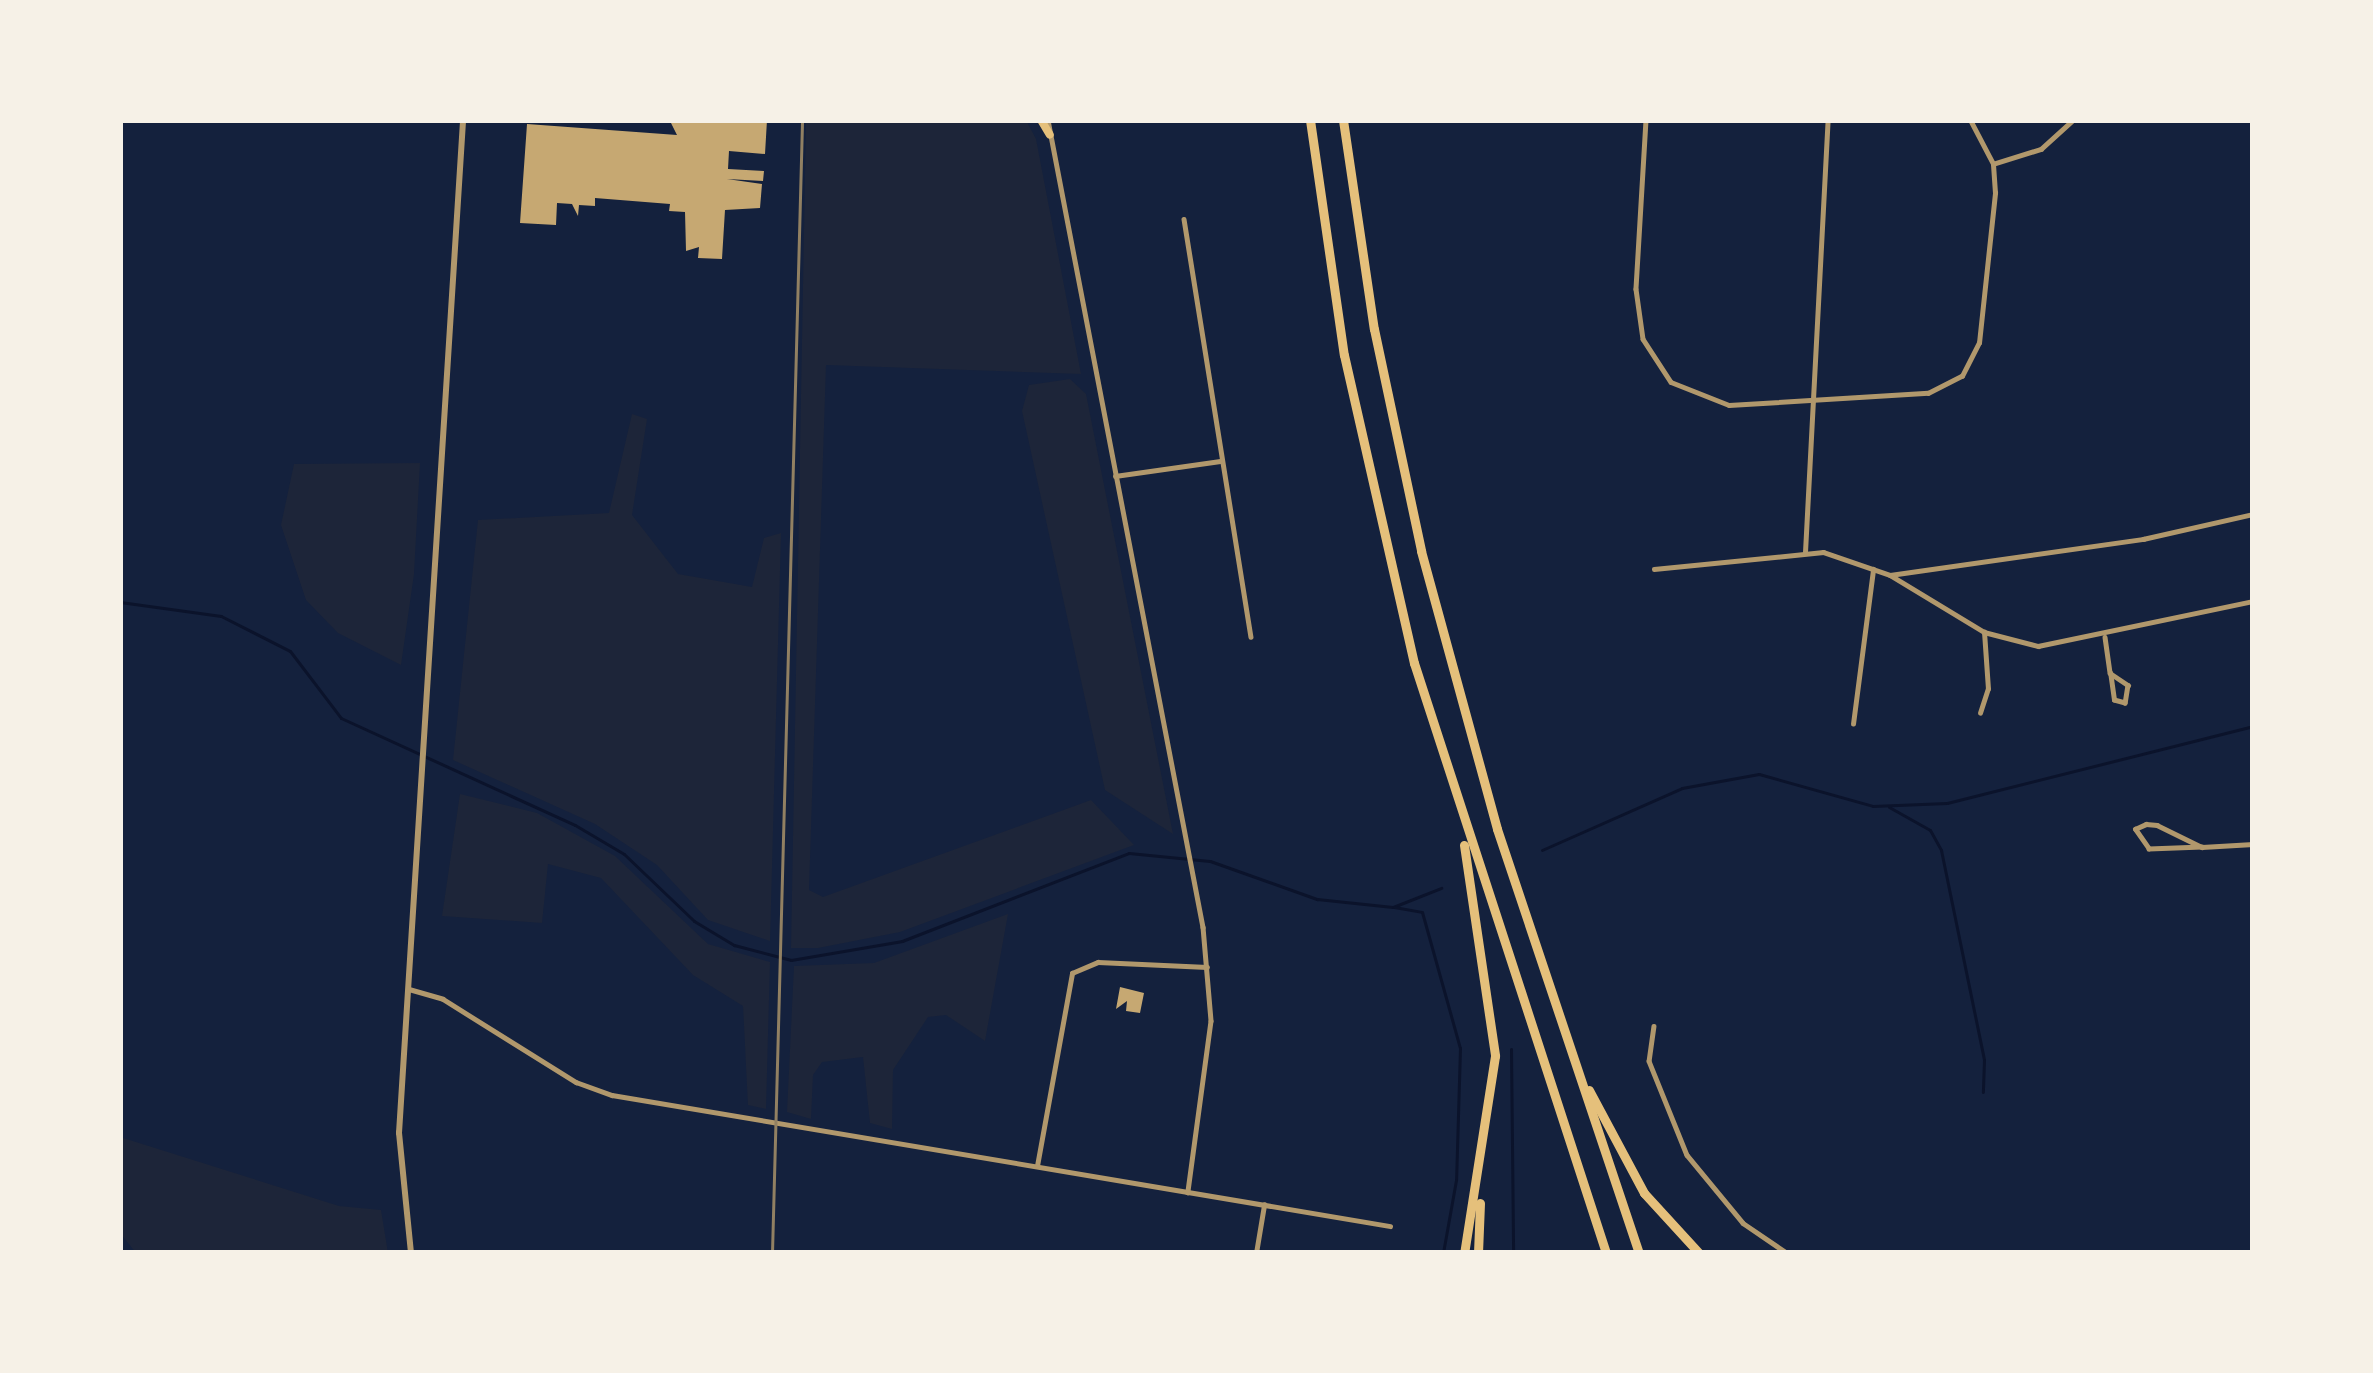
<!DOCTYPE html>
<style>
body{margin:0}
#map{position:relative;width:2373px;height:1373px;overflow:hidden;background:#14213d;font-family:"Public Sans",sans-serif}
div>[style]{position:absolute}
.green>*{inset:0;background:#1d2539}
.stream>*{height:3px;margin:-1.5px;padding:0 1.5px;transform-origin:1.5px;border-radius:1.5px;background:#0b132b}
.building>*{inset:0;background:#c6a872}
.minor>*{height:4.5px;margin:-2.25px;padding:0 2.25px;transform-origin:2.25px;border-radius:2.25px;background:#b1986c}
.tertiary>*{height:6px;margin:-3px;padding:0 3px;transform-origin:3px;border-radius:3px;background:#b1986c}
.secondary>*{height:8px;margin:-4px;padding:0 4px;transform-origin:4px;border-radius:4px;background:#e5c07b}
.motorway>*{height:9px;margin:-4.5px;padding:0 4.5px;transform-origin:4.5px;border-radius:4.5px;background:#e5c07b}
.rail>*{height:3px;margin:-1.5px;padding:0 1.5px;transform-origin:1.5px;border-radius:1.5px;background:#918062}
span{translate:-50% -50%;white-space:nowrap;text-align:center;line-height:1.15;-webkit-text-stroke:12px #f6f1e7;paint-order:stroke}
.frame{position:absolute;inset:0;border:123px solid #f6f1e7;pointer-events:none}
</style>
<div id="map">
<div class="green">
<div style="clip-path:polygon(806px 120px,1026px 120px,1036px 139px,1081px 374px,826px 365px,809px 890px,823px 897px,1091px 800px,1134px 845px,900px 932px,818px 948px,791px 948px)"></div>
<div style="clip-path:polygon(1070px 379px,1086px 394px,1173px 834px,1105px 790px,1022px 411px,1029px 385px)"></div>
<div style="clip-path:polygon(632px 414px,647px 419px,632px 515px,678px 574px,752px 587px,764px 538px,781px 533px,770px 941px,708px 920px,657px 865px,595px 824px,453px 760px,478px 520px,609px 513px)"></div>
<div style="clip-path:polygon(420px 463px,414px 574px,401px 665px,338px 633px,306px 600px,281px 525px,294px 464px)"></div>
<div style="clip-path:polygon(460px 794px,537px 813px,615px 856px,708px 944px,770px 962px,766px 1109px,748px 1105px,743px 1006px,693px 975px,601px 878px,548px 864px,542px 923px,442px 916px)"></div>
<div style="clip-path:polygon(1008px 914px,985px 1041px,946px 1015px,928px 1017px,893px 1070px,892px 1129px,870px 1123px,863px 1057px,822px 1062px,813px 1075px,811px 1119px,787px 1112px,794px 966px,874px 963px)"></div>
<div style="clip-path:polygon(120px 1137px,339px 1206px,381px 1210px,388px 1253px,136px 1253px,120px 1233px)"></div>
</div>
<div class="stream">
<div style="left:120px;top:602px;width:102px;rotate:7.9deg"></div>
<div style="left:221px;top:616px;width:77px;rotate:26.9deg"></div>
<div style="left:290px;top:651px;width:84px;rotate:52.7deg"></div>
<div style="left:341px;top:718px;width:257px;rotate:24.6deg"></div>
<div style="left:575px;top:825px;width:57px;rotate:30.6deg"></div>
<div style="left:624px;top:854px;width:97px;rotate:43.7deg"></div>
<div style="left:694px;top:921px;width:47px;rotate:31deg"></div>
<div style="left:734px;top:945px;width:59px;rotate:14.7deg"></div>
<div style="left:791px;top:960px;width:113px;rotate:-9.7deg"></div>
<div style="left:902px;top:941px;width:243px;rotate:-21.2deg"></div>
<div style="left:1129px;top:853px;width:81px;rotate:5.6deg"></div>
<div style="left:1210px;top:861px;width:114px;rotate:19.6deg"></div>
<div style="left:1317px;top:899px;width:76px;rotate:6deg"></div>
<div style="left:1393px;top:907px;width:52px;rotate:-21.6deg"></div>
<div style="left:1889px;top:807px;width:47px;rotate:29.3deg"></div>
<div style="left:1930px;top:830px;width:23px;rotate:61deg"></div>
<div style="left:1941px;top:850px;width:214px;rotate:78.4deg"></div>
<div style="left:1984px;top:1060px;width:32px;rotate:92deg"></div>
<div style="left:1542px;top:850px;width:153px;rotate:-23.9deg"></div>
<div style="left:1682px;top:788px;width:78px;rotate:-10.3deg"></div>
<div style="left:1759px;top:774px;width:118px;rotate:15.7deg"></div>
<div style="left:1873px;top:806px;width:74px;rotate:-2.3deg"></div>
<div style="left:1947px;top:803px;width:316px;rotate:-14.1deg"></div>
<div style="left:1394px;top:907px;width:28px;rotate:10deg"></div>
<div style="left:1422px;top:912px;width:141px;rotate:74.4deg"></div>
<div style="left:1460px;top:1048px;width:132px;rotate:91.7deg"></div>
<div style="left:1456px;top:1180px;width:74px;rotate:100.1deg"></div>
<div style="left:1511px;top:1049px;width:204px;rotate:89.4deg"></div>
</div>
<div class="building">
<div style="clip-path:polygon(679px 120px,767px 120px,765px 154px,729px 151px,728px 169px,764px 171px,763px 181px,727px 179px,762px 184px,760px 208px,725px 210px,722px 259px,698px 258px,699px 247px,686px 251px,685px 212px,669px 211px,670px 204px,595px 198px,595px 206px,579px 205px,578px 216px,572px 204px,557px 203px,556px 225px,520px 223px,527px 124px,677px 135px,671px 123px)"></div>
<div style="clip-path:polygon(1120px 987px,1144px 993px,1140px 1013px,1126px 1011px,1127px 1001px,1116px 1009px)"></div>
</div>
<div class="minor">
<div style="left:1048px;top:120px;width:822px;rotate:79.13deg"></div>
<div style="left:1203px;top:927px;width:94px;rotate:85.1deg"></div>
<div style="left:1211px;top:1021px;width:173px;rotate:97.7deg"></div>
<div style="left:1646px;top:120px;width:169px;rotate:93.4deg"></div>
<div style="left:1636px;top:289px;width:50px;rotate:82deg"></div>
<div style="left:1643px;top:339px;width:51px;rotate:56.9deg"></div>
<div style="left:1671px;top:382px;width:62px;rotate:21.6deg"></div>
<div style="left:1729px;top:405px;width:199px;rotate:-3.5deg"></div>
<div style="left:1928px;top:393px;width:38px;rotate:-27deg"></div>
<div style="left:1962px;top:376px;width:37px;rotate:-63deg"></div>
<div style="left:1979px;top:343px;width:151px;rotate:-83.9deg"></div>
<div style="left:1995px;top:193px;width:29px;rotate:-94deg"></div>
<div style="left:1993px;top:164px;width:50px;rotate:-117.6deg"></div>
<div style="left:2138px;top:120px;width:25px"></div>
<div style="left:1993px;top:164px;width:50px;rotate:-17.4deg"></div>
<div style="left:2041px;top:149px;width:43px;rotate:-42.2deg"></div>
<div style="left:1184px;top:219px;width:423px;rotate:80.9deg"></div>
<div style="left:1115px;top:476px;width:106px;rotate:-8.1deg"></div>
<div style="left:1805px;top:552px;width:433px;rotate:-87deg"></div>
<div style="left:1654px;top:569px;width:170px;rotate:-5.7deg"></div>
<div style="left:1823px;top:552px;width:71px;rotate:18.9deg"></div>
<div style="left:1890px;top:575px;width:110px;rotate:31.2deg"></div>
<div style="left:1984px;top:632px;width:56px;rotate:14.5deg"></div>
<div style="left:2038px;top:646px;width:220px;rotate:-11.8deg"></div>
<div style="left:1890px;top:575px;width:256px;rotate:-8.1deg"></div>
<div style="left:2143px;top:539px;width:113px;rotate:-12.8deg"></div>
<div style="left:2105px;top:637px;width:36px;rotate:82deg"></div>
<div style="left:2110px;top:673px;width:22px;rotate:34deg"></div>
<div style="left:2128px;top:685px;width:18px;rotate:99deg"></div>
<div style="left:2125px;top:703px;width:11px;rotate:-165deg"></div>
<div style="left:2114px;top:700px;width:27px;rotate:-98deg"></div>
<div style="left:1980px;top:713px;width:25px;rotate:-72deg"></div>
<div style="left:1988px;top:689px;width:57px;rotate:-94deg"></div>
<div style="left:1853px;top:724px;width:156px;rotate:-82.6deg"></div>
<div style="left:2146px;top:824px;width:11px;rotate:5deg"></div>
<div style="left:2157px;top:825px;width:50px;rotate:26.1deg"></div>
<div style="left:2202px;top:847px;width:53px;rotate:177.8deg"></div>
<div style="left:2149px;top:849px;width:24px;rotate:-125deg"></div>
<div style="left:2135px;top:829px;width:12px;rotate:-24deg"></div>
<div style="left:2202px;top:847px;width:51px;rotate:-3.4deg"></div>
<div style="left:409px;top:989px;width:35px;rotate:16deg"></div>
<div style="left:443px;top:999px;width:157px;rotate:32deg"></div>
<div style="left:576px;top:1082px;width:38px;rotate:20deg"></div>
<div style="left:612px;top:1095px;width:789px;rotate:9.56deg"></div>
<div style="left:1654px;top:1026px;width:35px;rotate:98deg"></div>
<div style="left:1649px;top:1061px;width:101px;rotate:68deg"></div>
<div style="left:1687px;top:1155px;width:88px;rotate:50.5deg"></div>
<div style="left:1743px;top:1223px;width:53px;rotate:34.3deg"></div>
<div style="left:1037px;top:1166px;width:196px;rotate:-79.7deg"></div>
<div style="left:1072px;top:973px;width:28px;rotate:-23deg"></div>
<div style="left:1098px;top:962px;width:109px;rotate:2.6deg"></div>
<div style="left:1256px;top:1253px;width:49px;rotate:-80.5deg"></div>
</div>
<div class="tertiary">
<div style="left:411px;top:1253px;width:121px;rotate:-95.7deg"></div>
<div style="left:399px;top:1133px;width:1015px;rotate:-86.38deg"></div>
</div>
<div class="secondary">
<div style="left:1041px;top:120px;width:17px;rotate:59deg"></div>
</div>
<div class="motorway">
<div style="left:1310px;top:120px;width:237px;rotate:81.8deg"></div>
<div style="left:1344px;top:355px;width:316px;rotate:77.2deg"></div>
<div style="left:1414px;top:663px;width:620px;rotate:71.97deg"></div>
<div style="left:1343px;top:120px;width:211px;rotate:81.6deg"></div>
<div style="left:1374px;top:329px;width:227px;rotate:78deg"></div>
<div style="left:1421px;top:551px;width:288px;rotate:74.7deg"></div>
<div style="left:1497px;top:829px;width:447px;rotate:71.5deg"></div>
<div style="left:1464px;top:845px;width:213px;rotate:81.6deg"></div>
<div style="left:1495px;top:1056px;width:199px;rotate:98.9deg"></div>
<div style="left:1589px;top:1090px;width:117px;rotate:61.9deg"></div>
<div style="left:1644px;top:1193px;width:81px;rotate:47.5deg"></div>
<div style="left:1478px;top:1253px;width:50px;rotate:-87.7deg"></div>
</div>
<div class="rail">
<div style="left:772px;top:1253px;width:1133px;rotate:-88.48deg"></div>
</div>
<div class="frame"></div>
</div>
